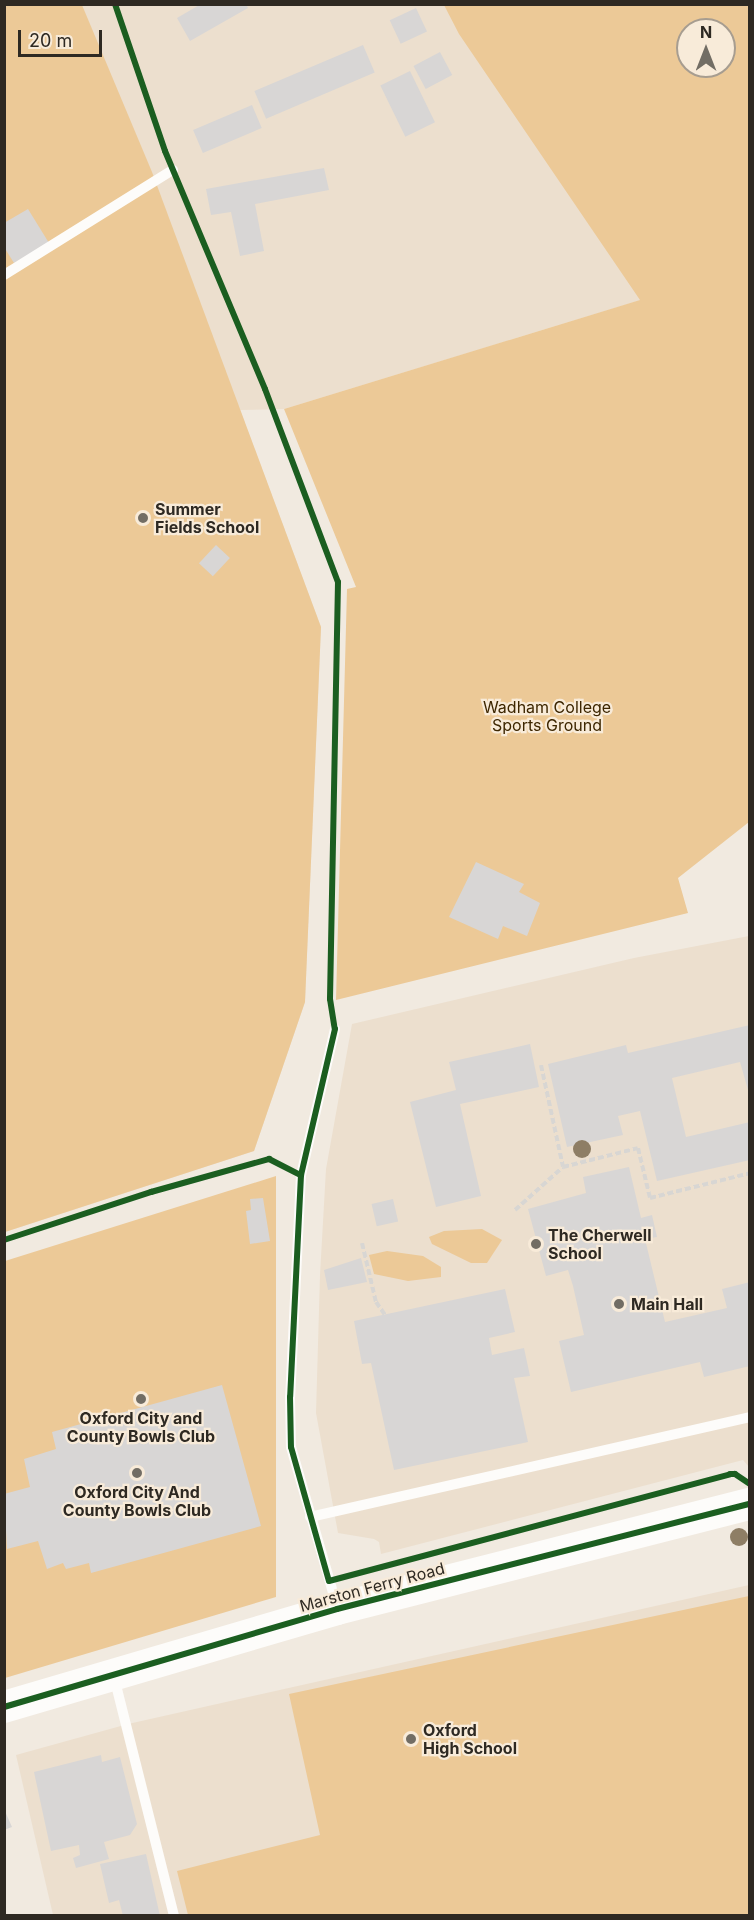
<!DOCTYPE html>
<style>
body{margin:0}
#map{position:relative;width:754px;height:1920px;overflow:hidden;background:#f1eae0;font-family:Inter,sans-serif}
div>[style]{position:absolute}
.built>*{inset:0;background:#ecdfce}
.green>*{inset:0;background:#ecc997}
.building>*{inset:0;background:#d8d6d5;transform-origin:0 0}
.path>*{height:4px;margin-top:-2px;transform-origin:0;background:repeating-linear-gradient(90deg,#d8d6d3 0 6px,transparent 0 9px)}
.lane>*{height:10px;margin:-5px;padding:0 5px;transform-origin:5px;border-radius:5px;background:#fdfcfa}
.secondary>*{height:32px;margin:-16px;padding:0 16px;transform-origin:16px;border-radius:16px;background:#fdfcfa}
.cycleway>*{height:6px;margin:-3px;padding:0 3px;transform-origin:3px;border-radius:3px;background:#1b5e20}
.trees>*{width:18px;height:18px;margin:-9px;border-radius:50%;background:#8e7e65}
.dots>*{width:16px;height:16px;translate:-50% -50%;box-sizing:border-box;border:3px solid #f8ebd9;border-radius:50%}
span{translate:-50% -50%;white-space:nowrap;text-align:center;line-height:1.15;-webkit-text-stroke:4.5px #f8ebd9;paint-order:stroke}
.poi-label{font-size:16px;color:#2e2922;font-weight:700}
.left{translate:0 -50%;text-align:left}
.park-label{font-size:16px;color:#3d2600}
.street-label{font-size:16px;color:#2e2922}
.frame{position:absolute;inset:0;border:6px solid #2e2922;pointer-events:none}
.north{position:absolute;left:676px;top:18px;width:60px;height:60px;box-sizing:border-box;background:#f8ebd9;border:2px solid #a79d90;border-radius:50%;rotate:0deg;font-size:16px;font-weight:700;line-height:24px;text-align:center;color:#2e2922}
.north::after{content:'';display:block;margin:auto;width:21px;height:27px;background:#726d64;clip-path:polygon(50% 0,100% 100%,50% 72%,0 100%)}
.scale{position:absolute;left:18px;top:30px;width:84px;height:27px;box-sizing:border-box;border:3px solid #2e2922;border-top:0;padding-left:8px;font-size:18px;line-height:21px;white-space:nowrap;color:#2e2922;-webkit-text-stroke:4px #f8ebd9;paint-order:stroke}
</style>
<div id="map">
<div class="built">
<div style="clip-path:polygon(evenodd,4px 5px,750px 5px,641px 300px,284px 409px,240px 410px,321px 627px,305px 1002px,254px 1151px,5px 1232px,4px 5px,688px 30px,724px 30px,724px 66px,688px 66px,688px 30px)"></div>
<div style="clip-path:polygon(749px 936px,749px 1467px,743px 1460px,381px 1554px,379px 1542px,374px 1539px,338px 1533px,316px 1413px,320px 1275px,326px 1169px,352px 1024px,634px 958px)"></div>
<div style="clip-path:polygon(749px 1585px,749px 1915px,53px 1915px,16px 1755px,128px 1724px)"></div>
</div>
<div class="green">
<div style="clip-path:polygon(5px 5px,82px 5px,152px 172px,321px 627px,305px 1002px,254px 1151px,5px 1232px)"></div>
<div style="clip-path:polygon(evenodd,444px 5px,749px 5px,749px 822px,678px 878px,688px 913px,336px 1000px,347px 589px,356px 587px,284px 409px,640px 300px,459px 34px,444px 5px,688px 30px,724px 30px,724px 66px,688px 66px,688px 30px)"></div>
<div style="clip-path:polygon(276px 1176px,276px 1597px,5px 1678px,5px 1261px)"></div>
<div style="clip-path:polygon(482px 1229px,502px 1240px,487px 1263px,471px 1263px,432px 1244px,429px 1237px,444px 1231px)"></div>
<div style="clip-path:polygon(387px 1251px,423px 1256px,441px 1267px,441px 1277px,408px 1281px,374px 1274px,369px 1255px)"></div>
<div style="clip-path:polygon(749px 1596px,749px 1915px,188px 1915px,177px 1871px,320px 1835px,289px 1694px)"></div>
</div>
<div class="building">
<div style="clip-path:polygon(201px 4px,246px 4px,248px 8px,190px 41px,177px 18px)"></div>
<div style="left:416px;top:8px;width:26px;height:29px;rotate:65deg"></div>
<div style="left:363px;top:45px;width:30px;height:118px;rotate:67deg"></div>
<div style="left:440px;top:52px;width:26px;height:30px;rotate:62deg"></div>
<div style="left:410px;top:71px;width:57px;height:33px;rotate:64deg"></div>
<div style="left:252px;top:105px;width:25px;height:64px;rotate:67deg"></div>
<div style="clip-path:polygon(324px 168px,329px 190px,255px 204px,264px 251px,240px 256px,231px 212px,211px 215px,206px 189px)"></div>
<div style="clip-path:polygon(28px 209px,49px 243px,14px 263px,4px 247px,4px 223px)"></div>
<div style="left:216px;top:545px;width:19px;height:25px;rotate:43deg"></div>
<div style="clip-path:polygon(476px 862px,524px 884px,519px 892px,540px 903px,527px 936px,503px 926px,498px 939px,449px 917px)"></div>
<div style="clip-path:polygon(750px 1025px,750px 1097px,740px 1062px,672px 1078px,686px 1137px,750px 1122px,750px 1160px,657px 1181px,640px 1111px,618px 1116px,623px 1135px,567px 1147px,548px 1064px,626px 1045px,628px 1053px)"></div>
<div style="clip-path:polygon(530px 1044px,539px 1087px,460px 1104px,481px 1196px,436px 1207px,410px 1102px,456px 1090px,449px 1062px)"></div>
<div style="clip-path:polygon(629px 1167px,641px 1218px,652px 1215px,657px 1237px,645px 1239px,665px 1322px,727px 1308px,722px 1289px,750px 1282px,750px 1366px,704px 1377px,700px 1362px,571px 1392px,559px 1341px,584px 1335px,573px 1286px,568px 1270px,546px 1276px,528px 1209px,586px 1193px,583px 1177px)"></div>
<div style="clip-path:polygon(263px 1198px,270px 1241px,250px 1244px,246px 1211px,251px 1210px,250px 1199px)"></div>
<div style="left:393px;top:1199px;width:23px;height:22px;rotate:77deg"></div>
<div style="clip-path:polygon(361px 1258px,367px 1282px,328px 1290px,324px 1270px)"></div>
<div style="clip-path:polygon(505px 1289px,515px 1332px,489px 1338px,492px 1355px,524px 1348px,530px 1376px,514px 1378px,528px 1442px,394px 1470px,371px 1363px,362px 1364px,354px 1321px)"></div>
<div style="clip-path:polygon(222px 1385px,261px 1526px,91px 1573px,89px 1563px,66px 1569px,63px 1563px,47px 1569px,38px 1541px,7px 1549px,4px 1494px,30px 1487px,24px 1459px,56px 1449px,52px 1432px)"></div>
<div style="clip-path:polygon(101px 1755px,102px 1762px,120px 1757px,137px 1824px,130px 1835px,104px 1842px,109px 1859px,76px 1868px,73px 1858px,80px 1855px,79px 1845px,51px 1851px,34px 1772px)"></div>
<div style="clip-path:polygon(4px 1809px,12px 1827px,4px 1830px)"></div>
<div style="clip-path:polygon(146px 1854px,160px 1916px,123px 1916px,119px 1900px,109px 1903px,100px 1864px)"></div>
</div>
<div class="path">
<div style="left:541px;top:1065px;width:104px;rotate:77.8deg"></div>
<div style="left:515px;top:1210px;width:64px;rotate:-41.9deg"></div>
<div style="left:563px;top:1167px;width:77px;rotate:-14.2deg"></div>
<div style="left:638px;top:1148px;width:51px;rotate:76.5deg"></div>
<div style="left:650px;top:1198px;width:103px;rotate:-14deg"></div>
<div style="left:362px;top:1243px;width:61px;rotate:76.7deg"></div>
<div style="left:376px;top:1302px;width:16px;rotate:55deg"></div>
</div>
<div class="lane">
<div style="left:4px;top:275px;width:199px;rotate:-31.9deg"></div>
<div style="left:335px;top:1029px;width:150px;rotate:103.1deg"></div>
<div style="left:301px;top:1175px;width:222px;rotate:92.8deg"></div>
<div style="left:290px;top:1397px;width:50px;rotate:88.9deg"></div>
<div style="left:291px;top:1447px;width:166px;rotate:73.9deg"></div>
<div style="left:310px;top:1517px;width:451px;rotate:-12.8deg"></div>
<div style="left:114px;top:1677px;width:246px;rotate:75.9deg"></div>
</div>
<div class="secondary">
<div style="left:4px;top:1707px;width:347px;rotate:-16.4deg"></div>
<div style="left:337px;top:1609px;width:426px;rotate:-14.3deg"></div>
</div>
<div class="cycleway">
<div style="left:115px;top:4px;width:155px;rotate:71.2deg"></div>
<div style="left:165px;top:151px;width:258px;rotate:67.2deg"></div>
<div style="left:265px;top:389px;width:206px;rotate:69.3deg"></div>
<div style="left:338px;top:582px;width:417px;rotate:91.1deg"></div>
<div style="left:330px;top:999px;width:30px;rotate:81deg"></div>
<div style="left:335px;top:1029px;width:150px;rotate:103.1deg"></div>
<div style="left:301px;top:1175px;width:222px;rotate:92.8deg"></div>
<div style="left:290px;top:1397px;width:50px;rotate:88.9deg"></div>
<div style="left:291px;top:1447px;width:139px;rotate:74.2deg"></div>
<div style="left:329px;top:1581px;width:415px;rotate:-14.9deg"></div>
<div style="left:730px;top:1474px;width:5px"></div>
<div style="left:735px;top:1474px;width:18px;rotate:34deg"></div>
<div style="left:4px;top:1240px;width:155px;rotate:-18.1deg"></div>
<div style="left:151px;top:1192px;width:123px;rotate:-15.6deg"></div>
<div style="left:269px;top:1159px;width:36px;rotate:27deg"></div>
<div style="left:4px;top:1707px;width:347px;rotate:-16.4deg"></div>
<div style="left:337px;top:1609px;width:426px;rotate:-14.3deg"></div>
</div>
<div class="trees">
<div style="left:582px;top:1149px"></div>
<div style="left:739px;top:1537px"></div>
</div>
<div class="dots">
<div style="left:143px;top:518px;background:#726d64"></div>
<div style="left:536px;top:1244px;background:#726d64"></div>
<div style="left:619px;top:1304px;background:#726d64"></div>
<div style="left:141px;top:1399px;background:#726d64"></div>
<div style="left:137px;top:1473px;background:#726d64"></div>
<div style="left:411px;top:1739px;background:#726d64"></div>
</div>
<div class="poi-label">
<span class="left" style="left:155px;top:518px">Summer<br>Fields School</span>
<span class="left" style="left:548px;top:1244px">The Cherwell<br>School</span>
<span class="left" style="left:631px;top:1304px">Main Hall</span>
<span style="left:141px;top:1427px">Oxford City and<br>County Bowls Club</span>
<span style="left:137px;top:1501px">Oxford City And<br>County Bowls Club</span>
<span class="left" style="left:423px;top:1739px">Oxford<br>High School</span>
</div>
<div class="park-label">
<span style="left:547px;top:716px">Wadham College<br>Sports Ground</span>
</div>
<div class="street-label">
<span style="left:372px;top:1587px;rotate:-15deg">Marston Ferry Road</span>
</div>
<div class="frame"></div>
<div class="north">N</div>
<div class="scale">20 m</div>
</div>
